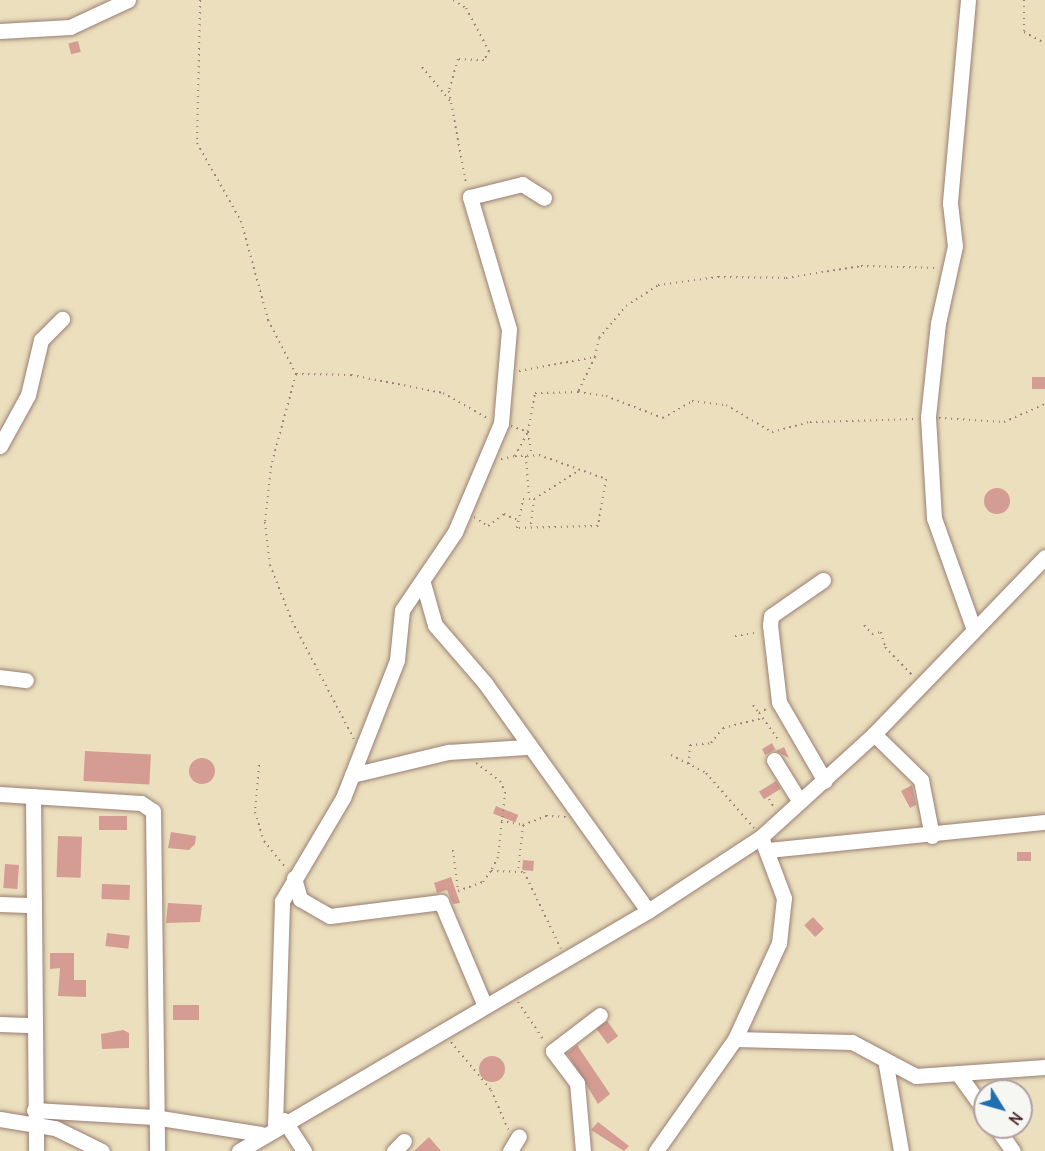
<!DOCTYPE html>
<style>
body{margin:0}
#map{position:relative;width:1045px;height:1151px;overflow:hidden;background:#ebdfbd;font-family:Delius,sans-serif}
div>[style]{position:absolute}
.building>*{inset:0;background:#d59c93;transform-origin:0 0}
.round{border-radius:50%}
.path>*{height:2px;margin-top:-1px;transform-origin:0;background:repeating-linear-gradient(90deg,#9a7f74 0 1.5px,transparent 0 6px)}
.roads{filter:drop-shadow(0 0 2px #9a7f74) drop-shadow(0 0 2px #9a7f74)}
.minor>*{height:15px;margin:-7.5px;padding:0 7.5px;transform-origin:7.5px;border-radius:7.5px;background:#fff}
span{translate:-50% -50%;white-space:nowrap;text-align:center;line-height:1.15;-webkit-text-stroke:6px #f6f6f2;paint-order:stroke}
.north{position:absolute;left:973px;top:1079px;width:60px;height:60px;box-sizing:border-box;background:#f6f6f2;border:2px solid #b1a0a2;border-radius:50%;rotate:127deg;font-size:16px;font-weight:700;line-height:24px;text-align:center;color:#4a1f2b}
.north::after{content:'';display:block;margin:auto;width:21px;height:27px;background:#1f6fb2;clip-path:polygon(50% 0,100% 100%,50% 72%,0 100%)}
</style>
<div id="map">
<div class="building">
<div style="left:78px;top:41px;width:11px;height:10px;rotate:75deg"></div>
<div style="left:1045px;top:377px;width:12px;height:13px;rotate:90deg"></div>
<div class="round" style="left:984px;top:488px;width:26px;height:26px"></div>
<div style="clip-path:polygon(772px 743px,776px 751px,784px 747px,789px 758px,774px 750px,765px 755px,762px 749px)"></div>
<div style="left:85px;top:751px;width:66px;height:30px;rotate:3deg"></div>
<div class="round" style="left:189px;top:758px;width:26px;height:26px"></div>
<div style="left:776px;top:781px;width:9px;height:20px;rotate:58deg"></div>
<div style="clip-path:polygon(912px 785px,916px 805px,910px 808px,901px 791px)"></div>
<div style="left:496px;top:806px;width:24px;height:8px;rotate:22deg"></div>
<div style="left:99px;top:816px;width:28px;height:14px"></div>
<div style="clip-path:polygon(171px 832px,196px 836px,195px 844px,189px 850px,168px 848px)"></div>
<div style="left:58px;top:836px;width:24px;height:41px;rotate:2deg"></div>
<div style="left:1017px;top:852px;width:14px;height:9px"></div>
<div style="left:523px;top:860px;width:11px;height:10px;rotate:5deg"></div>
<div style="left:5px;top:864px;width:14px;height:24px;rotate:4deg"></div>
<div style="clip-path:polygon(451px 877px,460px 903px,453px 904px,447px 890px,437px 893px,434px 883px)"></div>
<div style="left:102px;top:884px;width:28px;height:15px;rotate:2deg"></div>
<div style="clip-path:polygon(168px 903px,202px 905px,200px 922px,166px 923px)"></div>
<div style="left:813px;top:917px;width:16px;height:12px;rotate:47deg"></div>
<div style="left:107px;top:933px;width:23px;height:13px;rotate:7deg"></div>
<div style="clip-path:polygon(50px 953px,74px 953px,74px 980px,86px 980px,86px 997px,58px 996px,60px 968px,50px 969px)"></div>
<div style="left:173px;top:1005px;width:26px;height:15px"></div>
<div style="left:607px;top:1021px;width:19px;height:13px;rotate:54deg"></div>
<div style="clip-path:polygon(123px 1030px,129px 1033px,129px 1048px,102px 1049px,101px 1034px)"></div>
<div style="clip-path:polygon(577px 1045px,610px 1094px,598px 1104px,567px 1053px)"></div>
<div class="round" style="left:479px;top:1056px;width:26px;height:26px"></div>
<div style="clip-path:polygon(598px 1122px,629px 1146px,624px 1151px,591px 1130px)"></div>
<div style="clip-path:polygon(429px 1137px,441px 1151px,414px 1151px)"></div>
</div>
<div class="path">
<div style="left:200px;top:0;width:143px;rotate:91.2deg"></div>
<div style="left:197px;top:143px;width:90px;rotate:60.6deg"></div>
<div style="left:241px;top:221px;width:103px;rotate:74.7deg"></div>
<div style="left:268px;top:320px;width:61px;rotate:62.6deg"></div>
<div style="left:296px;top:374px;width:95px;rotate:105.2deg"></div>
<div style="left:271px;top:466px;width:56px;rotate:96.1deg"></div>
<div style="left:265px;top:522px;width:43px;rotate:83.4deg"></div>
<div style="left:270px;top:565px;width:60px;rotate:68.6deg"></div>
<div style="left:292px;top:621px;width:133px;rotate:62.3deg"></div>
<div style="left:453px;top:0;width:15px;rotate:32deg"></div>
<div style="left:466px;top:8px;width:49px;rotate:61.9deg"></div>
<div style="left:489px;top:51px;width:10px;rotate:119deg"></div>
<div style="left:484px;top:60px;width:26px;rotate:-178deg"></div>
<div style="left:458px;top:59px;width:33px;rotate:106deg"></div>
<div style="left:449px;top:91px;width:95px;rotate:79.6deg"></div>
<div style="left:1024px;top:0;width:32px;rotate:90deg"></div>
<div style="left:1024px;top:32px;width:24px;rotate:28deg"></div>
<div style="left:422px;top:67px;width:44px;rotate:50.5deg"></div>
<div style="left:595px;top:357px;width:19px;rotate:-78deg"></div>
<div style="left:599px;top:338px;width:42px;rotate:-49.8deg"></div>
<div style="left:626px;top:306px;width:38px;rotate:-33deg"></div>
<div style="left:658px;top:285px;width:61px;rotate:-7.6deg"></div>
<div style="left:718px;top:277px;width:68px;rotate:0.8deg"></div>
<div style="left:786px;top:278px;width:76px;rotate:-9.1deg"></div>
<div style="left:861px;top:266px;width:75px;rotate:1.5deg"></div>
<div style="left:519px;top:371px;width:77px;rotate:-10.4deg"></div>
<div style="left:595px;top:357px;width:39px;rotate:116deg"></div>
<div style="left:296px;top:374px;width:55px;rotate:1deg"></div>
<div style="left:351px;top:375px;width:94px;rotate:11.1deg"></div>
<div style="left:443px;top:393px;width:53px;rotate:29.5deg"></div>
<div style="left:939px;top:418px;width:65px;rotate:3.5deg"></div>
<div style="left:1004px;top:422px;width:45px;rotate:-23.7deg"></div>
<div style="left:511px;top:426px;width:18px;rotate:19deg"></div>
<div style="left:528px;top:432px;width:40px;rotate:-80deg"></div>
<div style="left:535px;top:393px;width:43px;rotate:-1.3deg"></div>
<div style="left:578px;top:392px;width:28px;rotate:8deg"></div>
<div style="left:606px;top:396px;width:61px;rotate:21.1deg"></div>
<div style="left:663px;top:418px;width:34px;rotate:-30deg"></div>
<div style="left:692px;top:401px;width:34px;rotate:7deg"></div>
<div style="left:726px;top:405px;width:53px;rotate:30.4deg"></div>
<div style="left:772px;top:432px;width:39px;rotate:-15deg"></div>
<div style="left:810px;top:422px;width:106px;rotate:-1.6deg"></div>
<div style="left:528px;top:432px;width:24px;rotate:81deg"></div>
<div style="left:515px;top:456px;width:24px;rotate:-2deg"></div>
<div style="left:539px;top:455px;width:71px;rotate:19.7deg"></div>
<div style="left:606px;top:479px;width:48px;rotate:99.7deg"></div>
<div style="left:598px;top:526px;width:81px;rotate:178.6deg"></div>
<div style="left:526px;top:456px;width:42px;rotate:85.9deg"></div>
<div style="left:501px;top:459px;width:14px;rotate:-12deg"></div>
<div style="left:515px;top:456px;width:27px;rotate:-62deg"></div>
<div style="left:474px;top:517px;width:17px;rotate:33deg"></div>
<div style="left:488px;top:526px;width:20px;rotate:-37deg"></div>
<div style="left:504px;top:514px;width:17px;rotate:24deg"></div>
<div style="left:531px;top:524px;width:25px;rotate:-83deg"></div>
<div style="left:534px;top:499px;width:52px;rotate:-32.5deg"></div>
<div style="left:517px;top:528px;width:30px;rotate:-78deg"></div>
<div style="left:523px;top:499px;width:11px"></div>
<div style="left:864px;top:625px;width:12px;rotate:48deg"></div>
<div style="left:872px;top:634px;width:9px;rotate:-13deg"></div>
<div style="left:881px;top:632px;width:16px;rotate:75deg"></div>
<div style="left:885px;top:647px;width:39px;rotate:46deg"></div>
<div style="left:735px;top:636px;width:24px;rotate:-9deg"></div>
<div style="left:753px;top:705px;width:10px;rotate:53deg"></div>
<div style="left:759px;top:713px;width:10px;rotate:-29deg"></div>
<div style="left:759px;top:713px;width:32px;rotate:54deg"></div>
<div style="left:671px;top:755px;width:39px;rotate:27deg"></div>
<div style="left:706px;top:773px;width:73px;rotate:48.9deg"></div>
<div style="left:476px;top:763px;width:30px;rotate:37deg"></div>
<div style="left:500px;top:781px;width:12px;rotate:66deg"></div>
<div style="left:505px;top:792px;width:65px;rotate:96.1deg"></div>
<div style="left:498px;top:857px;width:16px;rotate:117deg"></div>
<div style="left:689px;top:764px;width:19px;rotate:-87deg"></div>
<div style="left:690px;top:745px;width:21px;rotate:-5deg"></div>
<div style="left:711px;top:743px;width:19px;rotate:-51deg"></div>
<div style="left:723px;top:728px;width:41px;rotate:-14deg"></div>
<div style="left:259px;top:765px;width:47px;rotate:94.9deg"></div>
<div style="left:255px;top:812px;width:30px;rotate:73deg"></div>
<div style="left:264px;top:841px;width:36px;rotate:51deg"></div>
<div style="left:769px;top:799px;width:12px;rotate:59deg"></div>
<div style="left:501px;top:821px;width:22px;rotate:10deg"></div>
<div style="left:523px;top:825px;width:47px;rotate:96.1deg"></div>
<div style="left:523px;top:825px;width:25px;rotate:-21deg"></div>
<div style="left:546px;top:816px;width:20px;rotate:3deg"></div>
<div style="left:453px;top:850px;width:41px;rotate:83deg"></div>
<div style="left:458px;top:891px;width:27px;rotate:-20deg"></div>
<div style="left:483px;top:882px;width:14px;rotate:-54deg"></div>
<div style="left:491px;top:871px;width:33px;rotate:2deg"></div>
<div style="left:524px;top:872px;width:85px;rotate:64.3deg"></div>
<div style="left:518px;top:1002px;width:48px;rotate:56deg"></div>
<div style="left:451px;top:1042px;width:62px;rotate:50.2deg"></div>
<div style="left:491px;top:1090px;width:43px;rotate:66.4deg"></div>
</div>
<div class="roads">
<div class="minor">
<div style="left:968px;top:0;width:204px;rotate:95.1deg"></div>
<div style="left:950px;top:203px;width:43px;rotate:83.4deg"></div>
<div style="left:955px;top:246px;width:79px;rotate:102.4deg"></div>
<div style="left:938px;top:323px;width:95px;rotate:96.1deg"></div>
<div style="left:928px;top:417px;width:101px;rotate:86.6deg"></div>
<div style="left:934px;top:518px;width:116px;rotate:70.3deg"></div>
<div style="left:0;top:31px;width:70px;rotate:-3.3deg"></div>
<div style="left:70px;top:27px;width:64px;rotate:-25deg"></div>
<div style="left:0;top:446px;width:58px;rotate:-61.2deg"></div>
<div style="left:28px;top:395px;width:57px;rotate:-76.7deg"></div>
<div style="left:41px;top:340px;width:30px;rotate:-45deg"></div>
<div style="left:823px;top:580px;width:63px;rotate:145.3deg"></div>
<div style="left:771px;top:616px;width:9px;rotate:96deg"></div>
<div style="left:770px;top:625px;width:78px;rotate:83.3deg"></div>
<div style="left:779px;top:702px;width:91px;rotate:59.8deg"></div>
<div style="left:423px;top:583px;width:44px;rotate:74.1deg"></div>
<div style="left:435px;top:625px;width:77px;rotate:49.2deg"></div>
<div style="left:485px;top:683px;width:280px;rotate:54.4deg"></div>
<div style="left:0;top:677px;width:26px;rotate:7deg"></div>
<div style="left:874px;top:734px;width:66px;rotate:44.4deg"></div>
<div style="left:921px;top:780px;width:57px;rotate:78.9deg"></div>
<div style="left:774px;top:760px;width:49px;rotate:58.2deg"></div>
<div style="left:352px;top:775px;width:99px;rotate:-13.5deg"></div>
<div style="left:448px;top:752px;width:78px;rotate:-3.7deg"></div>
<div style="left:0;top:794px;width:141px;rotate:3.7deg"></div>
<div style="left:141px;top:803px;width:14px;rotate:34deg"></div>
<div style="left:153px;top:811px;width:340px;rotate:89.3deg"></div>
<div style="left:33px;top:796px;width:355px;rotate:89.5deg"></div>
<div style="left:768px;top:850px;width:278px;rotate:-5.8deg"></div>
<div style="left:294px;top:878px;width:22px;rotate:74deg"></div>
<div style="left:300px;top:899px;width:34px;rotate:30deg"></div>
<div style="left:330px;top:916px;width:112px;rotate:-7.2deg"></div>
<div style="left:441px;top:902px;width:111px;rotate:67.1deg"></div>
<div style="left:0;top:904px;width:34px;rotate:2deg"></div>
<div style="left:0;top:1024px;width:33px;rotate:2deg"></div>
<div style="left:735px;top:1039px;width:117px;rotate:1.5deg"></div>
<div style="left:852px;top:1042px;width:72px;rotate:28deg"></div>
<div style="left:916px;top:1076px;width:129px;rotate:-4deg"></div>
<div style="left:886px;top:1065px;width:87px;rotate:80.1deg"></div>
<div style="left:959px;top:1075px;width:44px;rotate:54.2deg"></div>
<div style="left:34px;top:1110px;width:120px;rotate:3.3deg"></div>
<div style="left:154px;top:1117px;width:108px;rotate:9deg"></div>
<div style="left:0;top:1119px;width:56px;rotate:9.3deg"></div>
<div style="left:55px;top:1128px;width:52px;rotate:26.1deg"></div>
<div style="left:284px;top:1120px;width:37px;rotate:57deg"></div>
<div style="left:275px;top:1125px;width:224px;rotate:-88.2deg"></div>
<div style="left:282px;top:901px;width:120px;rotate:-59.4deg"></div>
<div style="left:343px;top:798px;width:148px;rotate:-68.6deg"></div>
<div style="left:397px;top:660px;width:50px;rotate:-84.3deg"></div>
<div style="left:402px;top:610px;width:94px;rotate:-55.8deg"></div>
<div style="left:455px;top:532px;width:118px;rotate:-67.1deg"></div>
<div style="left:501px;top:423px;width:94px;rotate:-85.1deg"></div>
<div style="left:509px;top:329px;width:138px;rotate:-106.5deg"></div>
<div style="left:470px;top:197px;width:54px;rotate:-14deg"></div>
<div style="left:522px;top:184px;width:26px;rotate:32deg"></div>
<div style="left:996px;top:1127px;width:29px;rotate:55deg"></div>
<div style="left:239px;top:1151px;width:474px;rotate:-30.4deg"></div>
<div style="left:648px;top:911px;width:135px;rotate:-33.2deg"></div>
<div style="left:761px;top:837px;width:153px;rotate:-42.3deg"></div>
<div style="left:874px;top:734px;width:246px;rotate:-46deg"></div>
<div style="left:394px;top:1151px;width:14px;rotate:-45deg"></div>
<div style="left:510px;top:1151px;width:17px;rotate:-59deg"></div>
<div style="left:583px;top:1151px;width:68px;rotate:-95deg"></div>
<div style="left:577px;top:1083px;width:40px;rotate:-127deg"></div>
<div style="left:553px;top:1051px;width:59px;rotate:-37.5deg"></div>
<div style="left:656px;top:1151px;width:137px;rotate:-54.8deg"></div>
<div style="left:735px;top:1039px;width:106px;rotate:-65.4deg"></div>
<div style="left:779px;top:943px;width:45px;rotate:-83.7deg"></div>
<div style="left:784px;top:898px;width:65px;rotate:-110.7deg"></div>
</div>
</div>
<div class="north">N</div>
</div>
